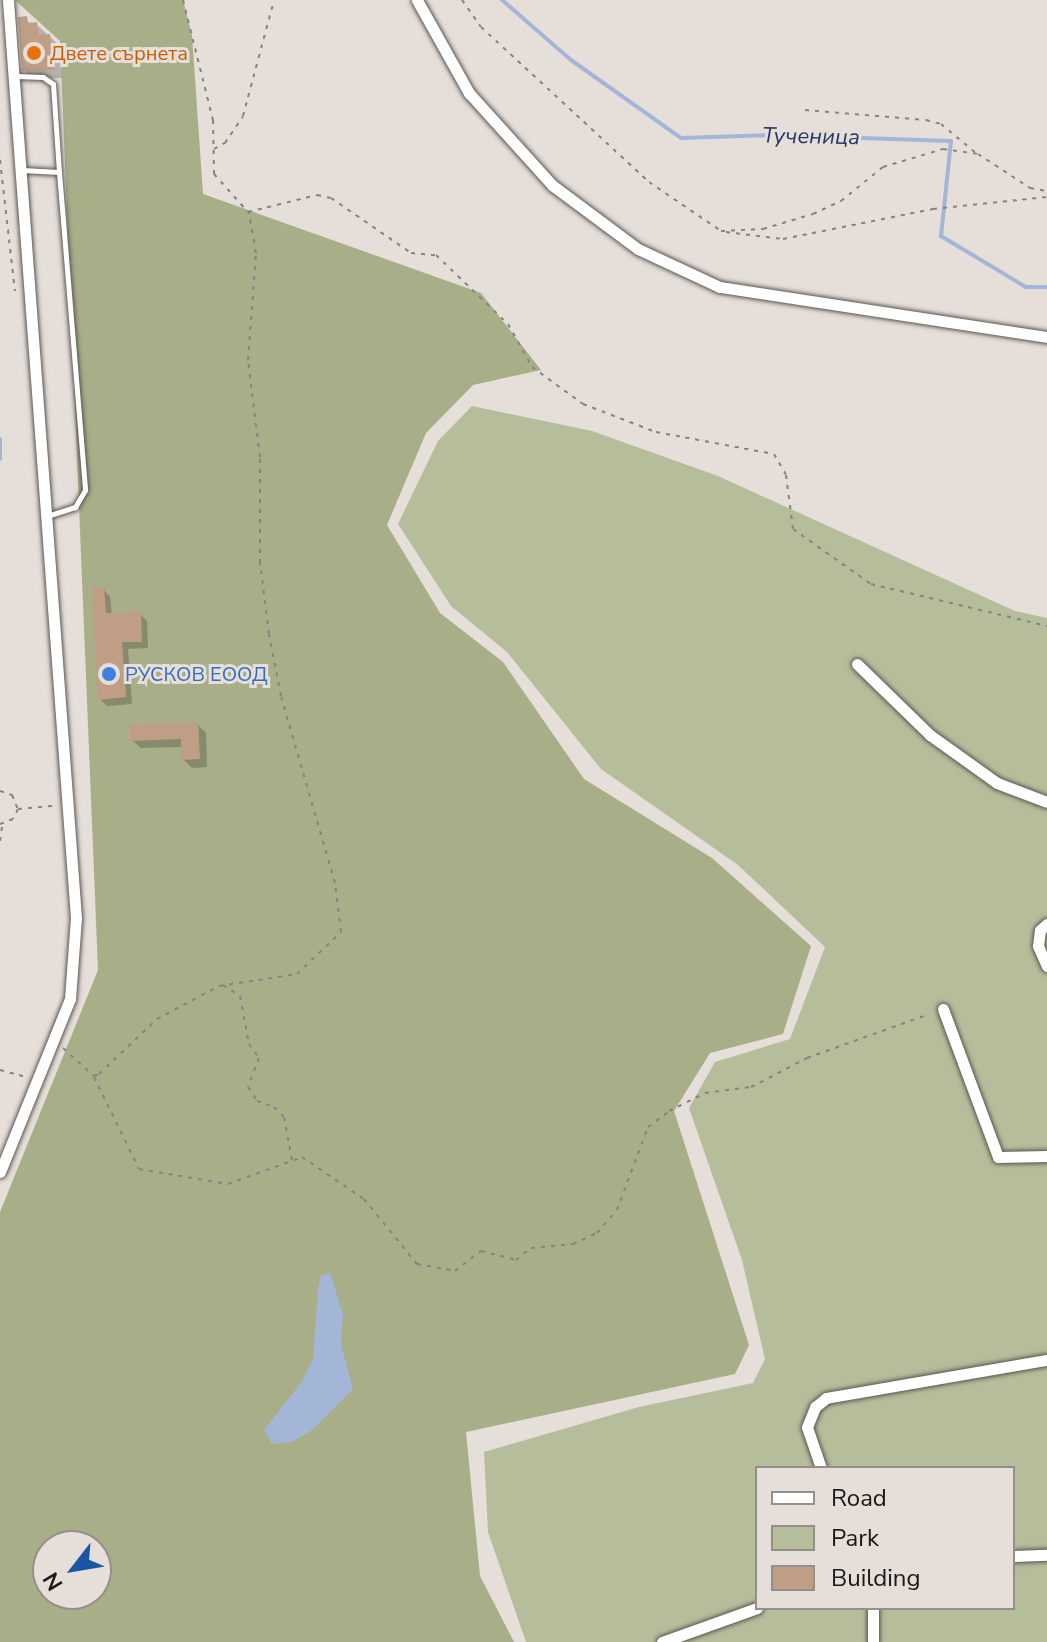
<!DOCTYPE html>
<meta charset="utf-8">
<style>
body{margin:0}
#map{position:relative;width:1047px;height:1642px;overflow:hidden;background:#e5ded9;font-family:"Nunito Sans",sans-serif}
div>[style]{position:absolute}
.green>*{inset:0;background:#b6bd9b}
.forest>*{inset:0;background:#a7ae88}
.water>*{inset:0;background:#a3b6d8}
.shadow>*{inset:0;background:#0003}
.stream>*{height:4px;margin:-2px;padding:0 2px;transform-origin:2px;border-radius:2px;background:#a3b6d8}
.building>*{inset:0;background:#bf9e85}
.path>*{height:2px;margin-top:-1px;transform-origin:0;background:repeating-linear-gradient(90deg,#888380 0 4px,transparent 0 10px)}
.roads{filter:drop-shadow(0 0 2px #5c5652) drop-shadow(0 0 2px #5c5652)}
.lane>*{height:5px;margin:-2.5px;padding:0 2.5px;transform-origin:2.5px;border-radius:2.5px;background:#fff}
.street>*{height:11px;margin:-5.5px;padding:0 5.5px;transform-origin:5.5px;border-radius:5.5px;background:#fff}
.dots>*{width:22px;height:22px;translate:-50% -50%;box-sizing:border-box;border:4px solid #e5ded9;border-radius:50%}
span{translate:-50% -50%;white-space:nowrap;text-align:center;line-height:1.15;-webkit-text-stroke:6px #e5ded9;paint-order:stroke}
.food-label{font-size:20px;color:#c56008}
.left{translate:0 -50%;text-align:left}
.shop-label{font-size:20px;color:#366cbe}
.water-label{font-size:22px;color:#213864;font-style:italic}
.legend{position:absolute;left:755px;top:1466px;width:260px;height:144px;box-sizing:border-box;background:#e5ded9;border:2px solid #948f8b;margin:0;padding:10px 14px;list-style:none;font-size:24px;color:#1b1917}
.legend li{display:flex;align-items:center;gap:16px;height:40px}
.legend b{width:40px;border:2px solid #948f8b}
.north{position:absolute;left:32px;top:1530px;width:80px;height:80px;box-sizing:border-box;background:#e5ded9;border:2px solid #948f8b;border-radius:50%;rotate:239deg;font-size:22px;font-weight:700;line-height:32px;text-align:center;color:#1b1917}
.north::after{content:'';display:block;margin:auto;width:28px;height:36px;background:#1c54a6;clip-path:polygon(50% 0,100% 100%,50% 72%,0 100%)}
</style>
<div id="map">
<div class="green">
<div style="clip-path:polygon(evenodd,472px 406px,592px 431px,718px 476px,1015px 611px,1047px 618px,1047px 1642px,526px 1642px,488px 1532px,484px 1452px,639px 1407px,753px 1383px,765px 1359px,742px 1260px,689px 1108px,715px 1062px,790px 1039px,825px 947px,738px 865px,601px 769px,507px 652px,451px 606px,398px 524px,438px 441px,472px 406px,757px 1468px,1013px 1468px,1013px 1608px,757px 1608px,757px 1468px)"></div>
</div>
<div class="forest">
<div style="clip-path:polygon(evenodd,15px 0,183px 0,192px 35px,203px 194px,481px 293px,541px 370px,473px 385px,426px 433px,387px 525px,440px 613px,503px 662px,584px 779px,712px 858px,811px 946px,783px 1034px,710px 1053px,674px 1111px,749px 1345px,735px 1374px,466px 1432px,480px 1576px,514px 1642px,0 1642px,0 1212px,98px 970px,60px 41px,15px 0,48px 1546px,96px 1546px,96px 1594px,48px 1594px,48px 1546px)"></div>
</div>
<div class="water">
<div style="clip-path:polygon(330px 1273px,343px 1314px,341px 1344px,353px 1389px,312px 1430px,292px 1442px,272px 1444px,264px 1430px,300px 1384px,313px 1359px,318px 1289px,321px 1275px)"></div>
</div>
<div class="shadow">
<div style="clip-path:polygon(20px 20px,36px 24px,58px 44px,62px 78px,32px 78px,24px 70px)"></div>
<div style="clip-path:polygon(103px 589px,110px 597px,112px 615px,140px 614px,147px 621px,148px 648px,128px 649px,132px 704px,107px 706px,100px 699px)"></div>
<div style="clip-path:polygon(197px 724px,206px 733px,207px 767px,192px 768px,183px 759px,183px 747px,141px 748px,132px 740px)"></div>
</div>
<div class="stream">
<div style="left:502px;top:0;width:91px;rotate:41deg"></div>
<div style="left:571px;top:60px;width:135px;rotate:35.3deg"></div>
<div style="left:681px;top:138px;width:90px;rotate:-1.9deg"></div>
<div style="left:771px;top:135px;width:180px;rotate:1.9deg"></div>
<div style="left:951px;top:141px;width:96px;rotate:96deg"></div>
<div style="left:941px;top:236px;width:99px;rotate:31deg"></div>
<div style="left:1026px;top:287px;width:21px"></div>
<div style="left:0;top:439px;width:20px;rotate:90deg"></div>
</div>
<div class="building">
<div style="clip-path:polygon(27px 16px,28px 23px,37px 22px,39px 35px,50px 34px,55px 70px,22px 71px,18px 17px)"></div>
<div style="clip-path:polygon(104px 587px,106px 613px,141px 612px,142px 642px,122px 642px,126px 697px,98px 700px,92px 588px)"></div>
<div style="clip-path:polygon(198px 722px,200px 759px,181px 760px,181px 739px,130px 741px,130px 725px)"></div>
</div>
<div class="path">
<div style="left:183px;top:0;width:124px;rotate:76deg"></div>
<div style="left:213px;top:120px;width:54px;rotate:88.9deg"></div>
<div style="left:214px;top:174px;width:51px;rotate:48.2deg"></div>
<div style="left:248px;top:212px;width:71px;rotate:-13.8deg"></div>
<div style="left:317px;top:195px;width:14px;rotate:12deg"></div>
<div style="left:331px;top:198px;width:97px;rotate:34.5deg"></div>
<div style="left:411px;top:253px;width:25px;rotate:5deg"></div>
<div style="left:436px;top:255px;width:100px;rotate:43.8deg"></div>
<div style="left:508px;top:324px;width:49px;rotate:60.8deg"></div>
<div style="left:532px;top:367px;width:63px;rotate:36deg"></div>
<div style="left:583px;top:404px;width:78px;rotate:21deg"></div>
<div style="left:656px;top:432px;width:120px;rotate:10.6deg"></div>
<div style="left:774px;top:454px;width:24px;rotate:60deg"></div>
<div style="left:786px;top:475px;width:54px;rotate:82.6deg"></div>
<div style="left:793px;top:529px;width:95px;rotate:35.2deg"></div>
<div style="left:871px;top:584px;width:181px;rotate:13.4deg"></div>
<div style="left:462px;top:0;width:33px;rotate:55deg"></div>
<div style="left:481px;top:27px;width:229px;rotate:42.7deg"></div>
<div style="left:649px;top:182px;width:87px;rotate:34.2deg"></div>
<div style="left:721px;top:231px;width:42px;rotate:-2.7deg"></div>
<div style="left:763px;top:229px;width:52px;rotate:-16.7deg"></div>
<div style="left:813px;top:214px;width:31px;rotate:-25deg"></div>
<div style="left:841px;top:201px;width:54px;rotate:-39deg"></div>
<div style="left:883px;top:167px;width:63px;rotate:-16.7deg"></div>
<div style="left:943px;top:149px;width:35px;rotate:8deg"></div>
<div style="left:978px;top:154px;width:62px;rotate:33.2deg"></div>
<div style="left:1030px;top:188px;width:17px;rotate:10deg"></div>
<div style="left:805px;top:110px;width:121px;rotate:4.7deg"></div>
<div style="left:926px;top:120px;width:16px;rotate:15deg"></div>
<div style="left:941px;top:124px;width:47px;rotate:39.8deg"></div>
<div style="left:214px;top:149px;width:13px;rotate:-29deg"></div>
<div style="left:225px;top:143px;width:32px;rotate:-56deg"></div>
<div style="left:243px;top:116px;width:120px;rotate:-75deg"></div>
<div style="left:0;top:160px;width:132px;rotate:83.5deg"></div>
<div style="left:726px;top:232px;width:57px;rotate:7deg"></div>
<div style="left:783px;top:239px;width:153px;rotate:-11.3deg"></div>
<div style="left:933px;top:209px;width:115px;rotate:-6deg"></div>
<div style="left:0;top:791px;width:13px;rotate:18deg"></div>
<div style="left:12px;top:795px;width:15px;rotate:67deg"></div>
<div style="left:18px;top:809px;width:11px;rotate:117deg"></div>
<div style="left:13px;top:819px;width:14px;rotate:159deg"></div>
<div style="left:18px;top:809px;width:36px;rotate:-5deg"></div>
<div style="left:0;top:841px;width:15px;rotate:-82deg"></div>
<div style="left:223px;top:985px;width:20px;rotate:33deg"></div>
<div style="left:240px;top:996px;width:49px;rotate:79.4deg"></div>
<div style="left:249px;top:1044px;width:17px;rotate:54deg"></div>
<div style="left:259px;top:1058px;width:31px;rotate:111deg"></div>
<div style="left:248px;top:1087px;width:17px;rotate:57deg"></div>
<div style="left:257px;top:1101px;width:18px;rotate:19deg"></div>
<div style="left:274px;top:1107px;width:14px;rotate:45deg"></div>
<div style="left:284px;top:1117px;width:44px;rotate:79.5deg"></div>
<div style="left:63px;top:1048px;width:42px;rotate:42.1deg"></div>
<div style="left:94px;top:1076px;width:5px;rotate:-22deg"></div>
<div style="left:99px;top:1074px;width:80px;rotate:-43.5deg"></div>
<div style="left:157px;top:1019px;width:70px;rotate:-28deg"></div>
<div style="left:219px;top:986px;width:79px;rotate:-8.7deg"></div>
<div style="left:297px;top:974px;width:61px;rotate:-43.7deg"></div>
<div style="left:341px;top:932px;width:49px;rotate:-97deg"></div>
<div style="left:335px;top:883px;width:195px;rotate:-106.1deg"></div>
<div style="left:281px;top:696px;width:63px;rotate:-101deg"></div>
<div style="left:269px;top:634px;width:72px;rotate:-97.2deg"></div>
<div style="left:260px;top:563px;width:106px;rotate:-90deg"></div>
<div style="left:260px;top:457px;width:98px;rotate:-97.1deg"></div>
<div style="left:248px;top:360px;width:107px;rotate:-85.7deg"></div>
<div style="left:256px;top:253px;width:41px;rotate:-99.9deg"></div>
<div style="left:0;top:1070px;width:27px;rotate:15deg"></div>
<div style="left:94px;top:1077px;width:102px;rotate:63.9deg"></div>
<div style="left:139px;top:1169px;width:90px;rotate:9.6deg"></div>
<div style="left:228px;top:1184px;width:79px;rotate:-20deg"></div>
<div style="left:302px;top:1157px;width:75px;rotate:34.1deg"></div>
<div style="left:364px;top:1199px;width:84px;rotate:50.8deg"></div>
<div style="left:417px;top:1264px;width:39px;rotate:10deg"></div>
<div style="left:455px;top:1271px;width:33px;rotate:-38deg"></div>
<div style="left:481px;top:1251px;width:36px;rotate:14deg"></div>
<div style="left:516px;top:1260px;width:19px;rotate:-39deg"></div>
<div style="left:531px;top:1248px;width:42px;rotate:-5.4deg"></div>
<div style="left:573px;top:1244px;width:26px;rotate:-25deg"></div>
<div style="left:597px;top:1233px;width:30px;rotate:-49deg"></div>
<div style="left:617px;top:1210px;width:89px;rotate:-69.5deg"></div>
<div style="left:648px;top:1127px;width:26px;rotate:-37deg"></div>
<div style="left:669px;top:1111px;width:40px;rotate:-26.6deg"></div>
<div style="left:705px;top:1093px;width:46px;rotate:-7.4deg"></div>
<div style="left:751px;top:1087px;width:63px;rotate:-27.4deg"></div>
<div style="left:807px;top:1058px;width:130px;rotate:-19.8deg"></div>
</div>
<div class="roads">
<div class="lane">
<div style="left:16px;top:76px;width:27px;rotate:2deg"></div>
<div style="left:43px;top:77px;width:12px;rotate:35deg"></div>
<div style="left:53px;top:84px;width:88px;rotate:86.1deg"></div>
<div style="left:22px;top:170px;width:37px;rotate:3deg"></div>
<div style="left:59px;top:172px;width:319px;rotate:85.3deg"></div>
<div style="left:85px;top:490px;width:20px;rotate:120deg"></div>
<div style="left:75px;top:507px;width:29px;rotate:162deg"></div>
</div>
<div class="street">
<div style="left:417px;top:0;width:107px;rotate:60.8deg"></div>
<div style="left:469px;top:93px;width:124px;rotate:47.9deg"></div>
<div style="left:552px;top:185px;width:107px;rotate:36.7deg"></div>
<div style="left:638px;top:249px;width:90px;rotate:24.9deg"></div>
<div style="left:720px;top:287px;width:331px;rotate:8.7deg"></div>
<div style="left:857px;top:664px;width:102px;rotate:44.2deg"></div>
<div style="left:930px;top:735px;width:82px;rotate:35.6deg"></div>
<div style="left:997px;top:783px;width:53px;rotate:20.8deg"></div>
<div style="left:1047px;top:924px;width:9px;rotate:139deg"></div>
<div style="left:1040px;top:930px;width:16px;rotate:97deg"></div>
<div style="left:1038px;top:946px;width:22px;rotate:66deg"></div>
<div style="left:943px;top:1009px;width:158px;rotate:69.6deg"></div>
<div style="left:998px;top:1157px;width:49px;rotate:-1.2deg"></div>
<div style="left:0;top:1172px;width:187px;rotate:-68deg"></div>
<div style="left:70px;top:999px;width:81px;rotate:-85.8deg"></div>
<div style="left:76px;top:918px;width:921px;rotate:-94.24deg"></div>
<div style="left:821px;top:1468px;width:43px;rotate:-108.9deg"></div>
<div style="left:807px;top:1427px;width:22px;rotate:-68deg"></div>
<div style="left:815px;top:1407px;width:14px;rotate:-39deg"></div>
<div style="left:826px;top:1398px;width:224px;rotate:-9.8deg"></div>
<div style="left:1013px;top:1556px;width:34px;rotate:-2deg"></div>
<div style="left:873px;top:1608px;width:34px;rotate:90deg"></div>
<div style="left:662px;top:1642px;width:101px;rotate:-19.7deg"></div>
</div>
</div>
<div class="dots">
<div style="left:34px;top:53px;background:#e8710a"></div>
<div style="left:109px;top:674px;background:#3f7fe0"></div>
</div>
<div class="food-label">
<span class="left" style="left:50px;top:53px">Двете сърнета</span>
</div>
<div class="shop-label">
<span class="left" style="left:125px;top:674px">РУСКОВ ЕООД</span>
</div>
<div class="water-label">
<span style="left:811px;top:137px;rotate:1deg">Тученица</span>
</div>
<ul class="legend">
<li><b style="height:10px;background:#fff"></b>Road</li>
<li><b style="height:22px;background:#b6bd9b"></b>Park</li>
<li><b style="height:22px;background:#bf9e85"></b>Building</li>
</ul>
<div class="north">N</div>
</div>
